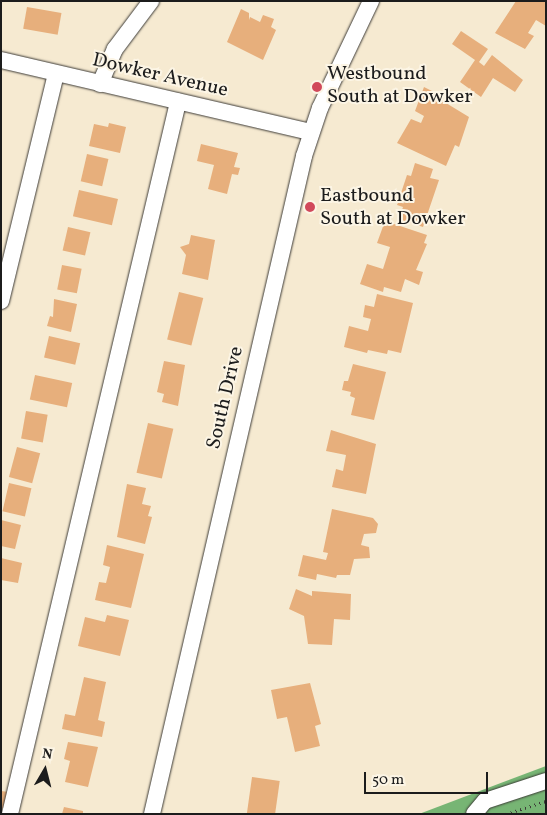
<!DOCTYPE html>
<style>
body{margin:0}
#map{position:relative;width:547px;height:815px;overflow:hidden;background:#f6ead1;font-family:Vollkorn,serif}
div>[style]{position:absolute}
.forest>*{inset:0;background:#77b574}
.building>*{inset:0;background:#e7af7c;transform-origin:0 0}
.path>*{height:3px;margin-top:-1.5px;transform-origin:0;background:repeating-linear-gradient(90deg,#3d3b37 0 1px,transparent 0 5px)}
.roads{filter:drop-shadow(0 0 1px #3d3b37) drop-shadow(0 0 1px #3d3b37)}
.minor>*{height:16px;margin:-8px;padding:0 8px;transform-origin:8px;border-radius:8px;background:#fff}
.dots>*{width:14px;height:14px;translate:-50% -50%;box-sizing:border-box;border:2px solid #fcf5e5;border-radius:50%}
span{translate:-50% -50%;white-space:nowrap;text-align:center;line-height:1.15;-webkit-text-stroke:4px #fcf5e5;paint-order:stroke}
.poi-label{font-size:20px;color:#1c1c1c}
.left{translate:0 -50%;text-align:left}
.street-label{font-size:20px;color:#1c1c1c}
.frame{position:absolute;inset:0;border:2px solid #1c1c1c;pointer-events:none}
.north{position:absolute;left:20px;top:745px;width:50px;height:50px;-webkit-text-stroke:4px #fcf5e5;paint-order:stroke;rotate:8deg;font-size:14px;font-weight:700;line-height:20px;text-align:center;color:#1c1c1c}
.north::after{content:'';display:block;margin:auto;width:18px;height:22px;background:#1c1c1c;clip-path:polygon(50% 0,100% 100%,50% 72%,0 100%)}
.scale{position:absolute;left:364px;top:772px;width:124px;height:22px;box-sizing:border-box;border:2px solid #1c1c1c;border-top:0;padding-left:6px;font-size:15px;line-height:18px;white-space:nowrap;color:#1c1c1c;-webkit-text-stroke:4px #fcf5e5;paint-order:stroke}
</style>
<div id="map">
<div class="forest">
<div style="clip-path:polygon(546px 766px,546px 814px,419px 814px)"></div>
</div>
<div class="building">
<div style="clip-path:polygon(516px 1px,546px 1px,546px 26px,536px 20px,528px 33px,534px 36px,525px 49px,495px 33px)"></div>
<div style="left:27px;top:7px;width:35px;height:22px;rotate:10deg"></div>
<div style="clip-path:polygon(241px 9px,249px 13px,249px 20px,250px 17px,260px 22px,263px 15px,274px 19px,271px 27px,276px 30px,263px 60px,227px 42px)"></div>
<div style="clip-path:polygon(461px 31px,488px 49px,479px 62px,484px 66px,492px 55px,523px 80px,515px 92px,493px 78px,481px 97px,460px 82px,475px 60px,452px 44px)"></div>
<div style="clip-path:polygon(424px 87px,442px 96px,441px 100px,469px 117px,459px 147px,455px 145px,446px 166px,397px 143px,411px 119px,421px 123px,424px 116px,415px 111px)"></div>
<div style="clip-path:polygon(109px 123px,126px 127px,120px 153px,89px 146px,94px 124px,108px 127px)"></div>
<div style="clip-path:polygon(201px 144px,238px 153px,234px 167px,240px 168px,238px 175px,232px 174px,227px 194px,208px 189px,214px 165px,197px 161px)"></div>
<div style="left:87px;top:154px;width:22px;height:28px;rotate:13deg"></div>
<div style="clip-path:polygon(415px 163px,433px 169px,430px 178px,439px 180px,423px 227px,399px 219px,403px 207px,397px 205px,407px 175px,411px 176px)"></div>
<div style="left:79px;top:190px;width:40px;height:27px;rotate:13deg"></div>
<div style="clip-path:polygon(385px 221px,427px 235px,424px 243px,427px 244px,416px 270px,423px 272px,419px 285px,405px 279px,401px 292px,384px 287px,383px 292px,360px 284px,367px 264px,383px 269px,390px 247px,377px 243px)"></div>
<div style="left:68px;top:227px;width:23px;height:24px;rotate:13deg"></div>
<div style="clip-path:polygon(191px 235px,215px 240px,208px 280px,182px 274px,186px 255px,180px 247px,189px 244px)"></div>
<div style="left:62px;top:265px;width:20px;height:25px;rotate:11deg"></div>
<div style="left:179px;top:292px;width:25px;height:49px;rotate:14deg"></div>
<div style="clip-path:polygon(377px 294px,413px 303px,401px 353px,388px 350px,387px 354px,368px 350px,367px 353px,344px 347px,349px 326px,368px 331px,371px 319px,363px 317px,365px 305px,374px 307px)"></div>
<div style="clip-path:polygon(54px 299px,77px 304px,71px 332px,47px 326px,50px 316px,53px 317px)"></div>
<div style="left:49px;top:336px;width:32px;height:22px;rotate:13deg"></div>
<div style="clip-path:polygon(164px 361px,185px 365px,178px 406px,162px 402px,164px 394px,157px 392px)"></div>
<div style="clip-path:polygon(353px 364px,386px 372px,374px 420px,351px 415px,355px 398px,350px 396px,351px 392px,342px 390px,344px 381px,348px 381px)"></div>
<div style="left:35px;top:375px;width:38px;height:25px;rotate:12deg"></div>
<div style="left:26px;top:411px;width:22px;height:28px;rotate:10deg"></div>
<div style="left:148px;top:423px;width:26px;height:51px;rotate:13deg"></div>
<div style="clip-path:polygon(331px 430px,376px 444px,366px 494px,332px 487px,336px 469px,343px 471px,346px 455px,326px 451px)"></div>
<div style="left:17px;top:447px;width:24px;height:31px;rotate:15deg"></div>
<div style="left:9px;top:483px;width:23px;height:29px;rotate:13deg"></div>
<div style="clip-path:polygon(127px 484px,146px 488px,142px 504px,151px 506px,148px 516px,152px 517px,145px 544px,117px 537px)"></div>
<div style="clip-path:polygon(332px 509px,373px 518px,378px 524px,376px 533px,364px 534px,361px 545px,369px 547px,370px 558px,354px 559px,350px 575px,337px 575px,336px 578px,317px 574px,316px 580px,298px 576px,303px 555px,326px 560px,328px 553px,323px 552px)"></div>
<div style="clip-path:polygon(1px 520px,21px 525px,15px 549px,1px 546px)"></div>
<div style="clip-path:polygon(107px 545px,144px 554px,131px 608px,95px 600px,99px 582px,106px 583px,110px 567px,103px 565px)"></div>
<div style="clip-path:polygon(1px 558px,22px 563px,18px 583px,1px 580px)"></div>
<div style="clip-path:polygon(296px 589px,312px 596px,312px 591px,351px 594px,350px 620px,334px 619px,332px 645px,308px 644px,304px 616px,289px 609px)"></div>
<div style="clip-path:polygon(107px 615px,129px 620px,120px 656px,78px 646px,85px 617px,105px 622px)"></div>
<div style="clip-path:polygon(84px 677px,106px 682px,98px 720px,105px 722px,102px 737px,62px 729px,65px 714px,75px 716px)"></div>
<div style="clip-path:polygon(310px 683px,321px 724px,315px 726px,320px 746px,295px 752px,287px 717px,277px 719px,271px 690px)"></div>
<div style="clip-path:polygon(68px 742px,98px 747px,88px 787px,65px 782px,70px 761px,64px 759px)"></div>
<div style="left:252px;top:777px;width:28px;height:37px;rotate:8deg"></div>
<div style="clip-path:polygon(1px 791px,9px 792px,5px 809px,1px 808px)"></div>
<div style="clip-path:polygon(64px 807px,83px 811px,83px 814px,62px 814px)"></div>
</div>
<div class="path">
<div style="left:506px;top:814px;width:42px;rotate:-18deg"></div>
</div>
<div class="roads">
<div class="minor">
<div style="left:1px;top:60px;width:317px;rotate:13.1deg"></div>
<div style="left:100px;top:84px;width:38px;rotate:-67deg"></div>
<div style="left:115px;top:49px;width:60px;rotate:-53.1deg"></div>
<div style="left:1px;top:301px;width:234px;rotate:-76.4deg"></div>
<div style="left:10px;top:814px;width:732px;rotate:-76.72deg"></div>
<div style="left:152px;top:814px;width:675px;rotate:-76.99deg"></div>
<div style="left:304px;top:156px;width:51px;rotate:-71.6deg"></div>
<div style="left:320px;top:108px;width:119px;rotate:-64.5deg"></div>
<div style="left:474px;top:814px;width:17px;rotate:-50deg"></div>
<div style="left:485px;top:801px;width:64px;rotate:-18.2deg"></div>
</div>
</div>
<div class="dots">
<div style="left:317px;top:87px;background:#d1495b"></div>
<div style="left:310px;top:207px;background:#d1495b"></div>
</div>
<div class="poi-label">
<span class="left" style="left:327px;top:86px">Westbound<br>South at Dowker</span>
<span class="left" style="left:320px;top:208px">Eastbound<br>South at Dowker</span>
</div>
<div class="street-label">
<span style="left:160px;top:76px;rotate:13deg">Dowker Avenue</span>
<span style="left:226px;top:398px;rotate:-77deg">South Drive</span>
</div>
<div class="frame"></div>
<div class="north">N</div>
<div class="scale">50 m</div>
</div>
